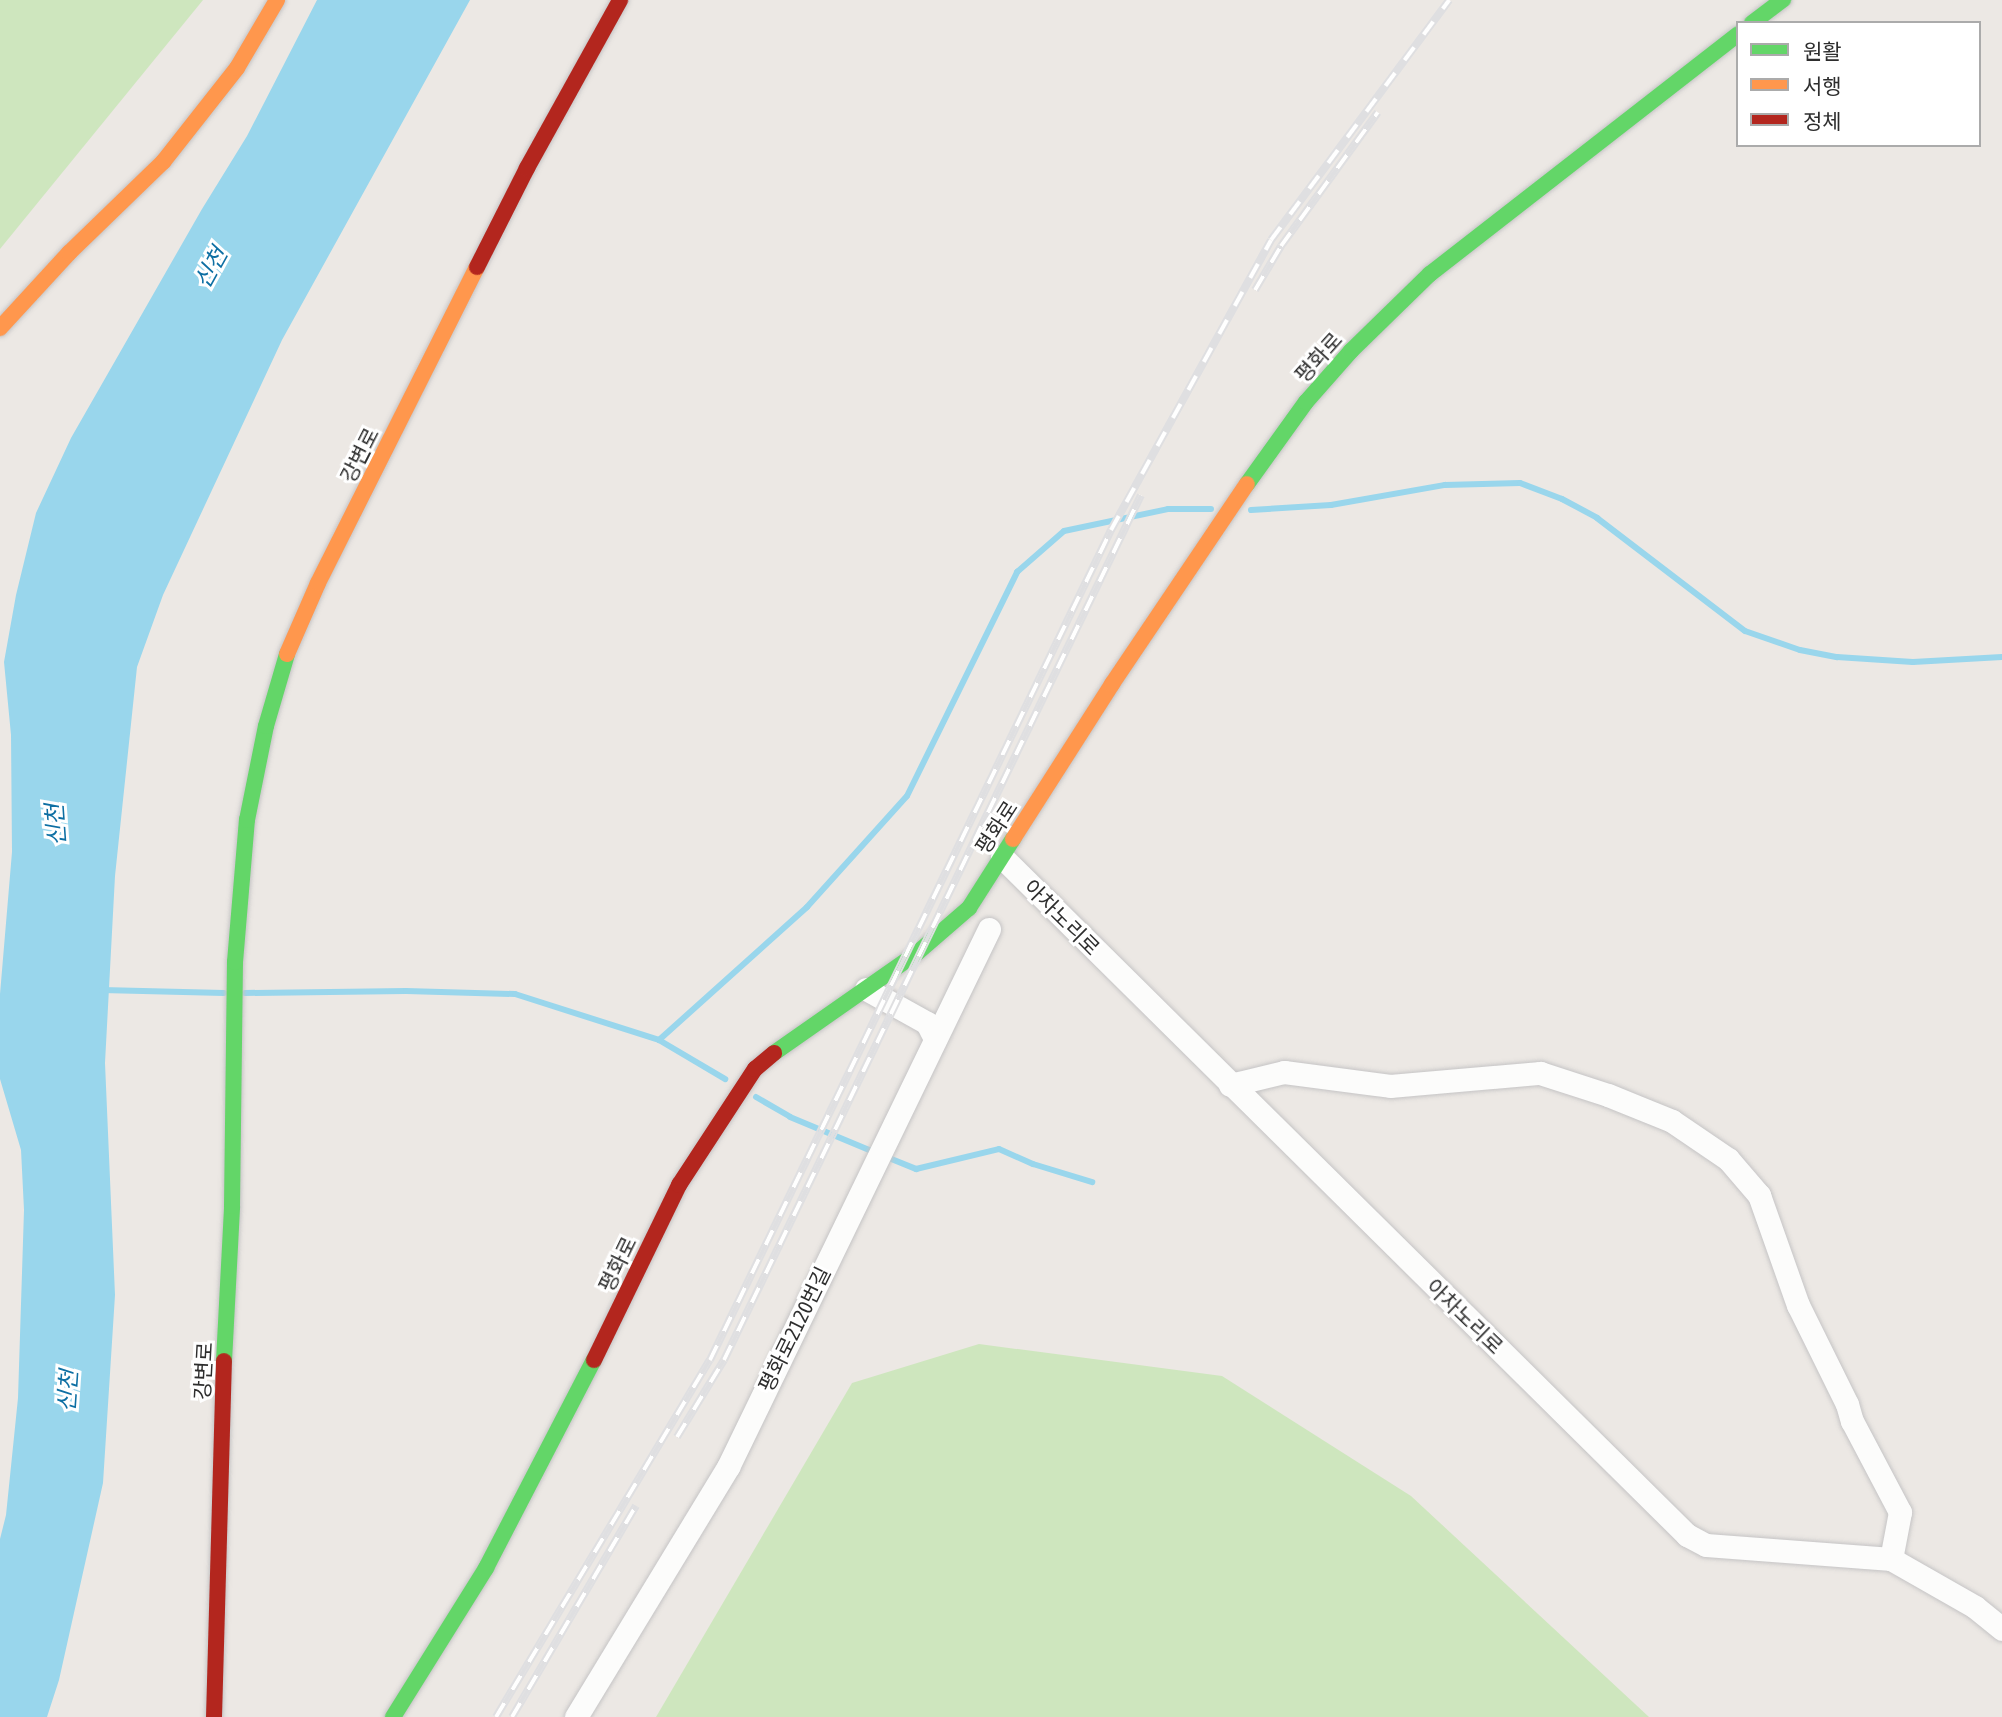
<!DOCTYPE html>
<meta charset="utf-8">
<style>
body{margin:0}
#map{position:relative;width:2002px;height:1717px;overflow:hidden;background:#ece8e4;font-family:"Asap Condensed","Noto Sans KR",sans-serif}
div>[style]{position:absolute}
.green>*{inset:0;background:#cee6be}
.water>*{inset:0;background:#99d6ec}
.stream>*{height:6px;margin:-3px;padding:0 3px;transform-origin:3px;border-radius:3px;background:#99d6ec}
.roads{filter:drop-shadow(0 0 2px #c5c4c5) drop-shadow(0 0 2px #c5c4c5)}
.street>*{height:23px;margin:-11.5px;padding:0 11.5px;transform-origin:11.5px;border-radius:11.5px;background:#fcfcfb}
.fast>*{height:16px;margin:-8px;padding:0 8px;transform-origin:8px;border-radius:8px;background:#63d668}
.slow>*{height:16px;margin:-8px;padding:0 8px;transform-origin:8px;border-radius:8px;background:#ff974d}
.jam>*{height:16px;margin:-8px;padding:0 8px;transform-origin:8px;border-radius:8px;background:#b3261e}
.rail>*{height:8px;margin-top:-4px;transform-origin:0;background:repeating-linear-gradient(90deg,#fff 0 16px,#dfdfe1 0 32px);box-sizing:border-box;border-block:2px solid #dfdfe1}
span{translate:-50% -50%;white-space:nowrap;text-align:center;line-height:1.15;-webkit-text-stroke:6px #fff;paint-order:stroke}
.street-label{font-size:21px;color:#2e2e2e}
.water-label{font-size:23px;color:#0d6fa3;font-style:italic}
.legend{position:absolute;left:1736px;top:21px;width:245px;height:126px;box-sizing:border-box;background:#fff;border:2px solid #ababab;margin:0;padding:9px 12px;list-style:none;font-size:21px;color:#2e2e2e}
.legend li{display:flex;align-items:center;gap:14px;height:35px}
.legend b{width:35px;border:2px solid #ababab}
</style>
<div id="map">
<div class="green">
<div style="clip-path:polygon(0 0,203px 0,0 249px)"></div>
<div style="clip-path:polygon(979px 1344px,1222px 1376px,1411px 1496px,1649px 1717px,656px 1717px,852px 1383px)"></div>
</div>
<div class="water">
<div style="clip-path:polygon(317px 0,470px 0,282px 340px,163px 595px,137px 667px,115px 876px,105px 1063px,115px 1295px,103px 1483px,59px 1680px,47px 1717px,0 1717px,0 1539px,6px 1515px,18px 1398px,24px 1210px,21px 1150px,0 1079px,0 994px,12px 852px,11px 735px,4px 662px,16px 595px,36px 513px,71px 438px,202px 209px,247px 136px)"></div>
</div>
<div class="stream">
<div style="left:1251px;top:510px;width:80px;rotate:-3.6deg"></div>
<div style="left:1331px;top:505px;width:116px;rotate:-10deg"></div>
<div style="left:1445px;top:485px;width:75px;rotate:-1.5deg"></div>
<div style="left:1520px;top:483px;width:45px;rotate:20.9deg"></div>
<div style="left:1562px;top:499px;width:40px;rotate:28deg"></div>
<div style="left:1597px;top:518px;width:186px;rotate:37.4deg"></div>
<div style="left:1745px;top:631px;width:58px;rotate:19.1deg"></div>
<div style="left:1800px;top:650px;width:38px;rotate:11deg"></div>
<div style="left:1837px;top:657px;width:76px;rotate:3.8deg"></div>
<div style="left:1913px;top:662px;width:89px;rotate:-3.2deg"></div>
<div style="left:102px;top:990px;width:122px;rotate:1.4deg"></div>
<div style="left:245px;top:993px;width:161px;rotate:-0.7deg"></div>
<div style="left:406px;top:991px;width:109px;rotate:1.6deg"></div>
<div style="left:515px;top:994px;width:151px;rotate:17.7deg"></div>
<div style="left:659px;top:1040px;width:199px;rotate:-41.9deg"></div>
<div style="left:807px;top:907px;width:149px;rotate:-48deg"></div>
<div style="left:907px;top:796px;width:250px;rotate:-63.8deg"></div>
<div style="left:1017px;top:572px;width:62px;rotate:-41.1deg"></div>
<div style="left:1064px;top:531px;width:106px;rotate:-11.9deg"></div>
<div style="left:1168px;top:509px;width:43px"></div>
<div style="left:659px;top:1040px;width:77px;rotate:30.6deg"></div>
<div style="left:756px;top:1097px;width:39px;rotate:30deg"></div>
<div style="left:790px;top:1117px;width:91px;rotate:22.6deg"></div>
<div style="left:884px;top:1156px;width:35px;rotate:22deg"></div>
<div style="left:916px;top:1169px;width:85px;rotate:-13.5deg"></div>
<div style="left:999px;top:1149px;width:37px;rotate:24deg"></div>
<div style="left:1033px;top:1164px;width:62px;rotate:17deg"></div>
</div>
<div class="roads">
<div class="street">
<div style="left:1002px;top:857px;width:964px;rotate:44.71deg"></div>
<div style="left:1687px;top:1535px;width:21px;rotate:28deg"></div>
<div style="left:1706px;top:1545px;width:186px;rotate:4.3deg"></div>
<div style="left:1891px;top:1559px;width:97px;rotate:29.7deg"></div>
<div style="left:1975px;top:1607px;width:35px;rotate:39deg"></div>
<div style="left:866px;top:989px;width:70px;rotate:29.1deg"></div>
<div style="left:927px;top:1023px;width:18px;rotate:63deg"></div>
<div style="left:1230px;top:1085px;width:56px;rotate:-13.5deg"></div>
<div style="left:1284px;top:1072px;width:107px;rotate:7.5deg"></div>
<div style="left:1390px;top:1086px;width:151px;rotate:-5deg"></div>
<div style="left:1540px;top:1073px;width:71px;rotate:17.9deg"></div>
<div style="left:1608px;top:1095px;width:69px;rotate:22.1deg"></div>
<div style="left:1672px;top:1121px;width:68px;rotate:34.2deg"></div>
<div style="left:1728px;top:1159px;width:48px;rotate:49.3deg"></div>
<div style="left:1759px;top:1195px;width:117px;rotate:70.5deg"></div>
<div style="left:1798px;top:1305px;width:110px;rotate:63.7deg"></div>
<div style="left:1847px;top:1404px;width:18px;rotate:74deg"></div>
<div style="left:1852px;top:1421px;width:103px;rotate:62.2deg"></div>
<div style="left:1900px;top:1512px;width:48px;rotate:100.8deg"></div>
<div style="left:576px;top:1717px;width:293px;rotate:-58.7deg"></div>
<div style="left:728px;top:1467px;width:598px;rotate:-64.12deg"></div>
</div>
<div class="fast">
<div style="left:1752px;top:23px;width:39px;rotate:-37deg"></div>
<div style="left:1247px;top:484px;width:101px;rotate:-54.3deg"></div>
<div style="left:1306px;top:402px;width:68px;rotate:-48.6deg"></div>
<div style="left:1351px;top:351px;width:110px;rotate:-44.3deg"></div>
<div style="left:1430px;top:274px;width:390px;rotate:-37.9deg"></div>
<div style="left:774px;top:1053px;width:174px;rotate:-35deg"></div>
<div style="left:917px;top:953px;width:69px;rotate:-40.9deg"></div>
<div style="left:969px;top:908px;width:82px;rotate:-57.5deg"></div>
<div style="left:224px;top:1361px;width:155px;rotate:-87deg"></div>
<div style="left:232px;top:1206px;width:244px;rotate:-89.3deg"></div>
<div style="left:235px;top:962px;width:143px;rotate:-85.2deg"></div>
<div style="left:247px;top:820px;width:96px;rotate:-78.6deg"></div>
<div style="left:266px;top:726px;width:75px;rotate:-73.7deg"></div>
<div style="left:393px;top:1717px;width:176px;rotate:-58deg"></div>
<div style="left:486px;top:1568px;width:234px;rotate:-62.6deg"></div>
</div>
<div class="slow">
<div style="left:0;top:328px;width:102px;rotate:-47.4deg"></div>
<div style="left:69px;top:253px;width:131px;rotate:-44.1deg"></div>
<div style="left:163px;top:162px;width:120px;rotate:-51.8deg"></div>
<div style="left:237px;top:68px;width:79px;rotate:-59.5deg"></div>
<div style="left:287px;top:654px;width:77px;rotate:-66.4deg"></div>
<div style="left:318px;top:583px;width:354px;rotate:-63.3deg"></div>
<div style="left:1013px;top:839px;width:184px;rotate:-57.4deg"></div>
<div style="left:1112px;top:684px;width:241px;rotate:-56deg"></div>
</div>
<div class="jam">
<div style="left:477px;top:267px;width:111px;rotate:-63.2deg"></div>
<div style="left:527px;top:168px;width:192px;rotate:-61deg"></div>
<div style="left:594px;top:1360px;width:195px;rotate:-64.1deg"></div>
<div style="left:679px;top:1185px;width:139px;rotate:-56.8deg"></div>
<div style="left:755px;top:1069px;width:25px;rotate:-40deg"></div>
<div style="left:214px;top:1717px;width:356px;rotate:-88.4deg"></div>
</div>
</div>
<div class="rail">
<div style="left:1255px;top:290px;width:51px;rotate:-59.4deg"></div>
<div style="left:1281px;top:246px;width:165px;rotate:-54.1deg"></div>
<div style="left:677px;top:1437px;width:90px;rotate:-58.6deg"></div>
<div style="left:724px;top:1360px;width:960px;rotate:-64.26deg"></div>
<div style="left:496px;top:1717px;width:416px;rotate:-59.1deg"></div>
<div style="left:710px;top:1360px;width:922px;rotate:-64.21deg"></div>
<div style="left:1111px;top:530px;width:331px;rotate:-61.1deg"></div>
<div style="left:1271px;top:240px;width:299px;rotate:-53.4deg"></div>
<div style="left:512px;top:1717px;width:245px;rotate:-59.6deg"></div>
</div>
<div class="street-label">
<span style="left:1318px;top:357px;rotate:-48deg">평화로</span>
<span style="left:359px;top:455px;rotate:-63deg">강변로</span>
<span style="left:996px;top:827px;rotate:-57deg">평화로</span>
<span style="left:1062px;top:917px;rotate:45deg">아차노리로</span>
<span style="left:617px;top:1264px;rotate:-64deg">평화로</span>
<span style="left:1465px;top:1316px;rotate:44deg">아차노리로</span>
<span style="left:794px;top:1329px;rotate:-64deg">평화로2120번길</span>
<span style="left:203px;top:1371px;rotate:-87deg">강변로</span>
</div>
<div class="water-label">
<span style="left:211px;top:268px;rotate:-61deg">신천</span>
<span style="left:56px;top:825px;rotate:-94deg">신천</span>
<span style="left:68px;top:1391px;rotate:-86deg">신천</span>
</div>
<ul class="legend">
<li><b style="height:9px;background:#63d668"></b>원활</li>
<li><b style="height:9px;background:#ff974d"></b>서행</li>
<li><b style="height:9px;background:#b3261e"></b>정체</li>
</ul>
</div>
